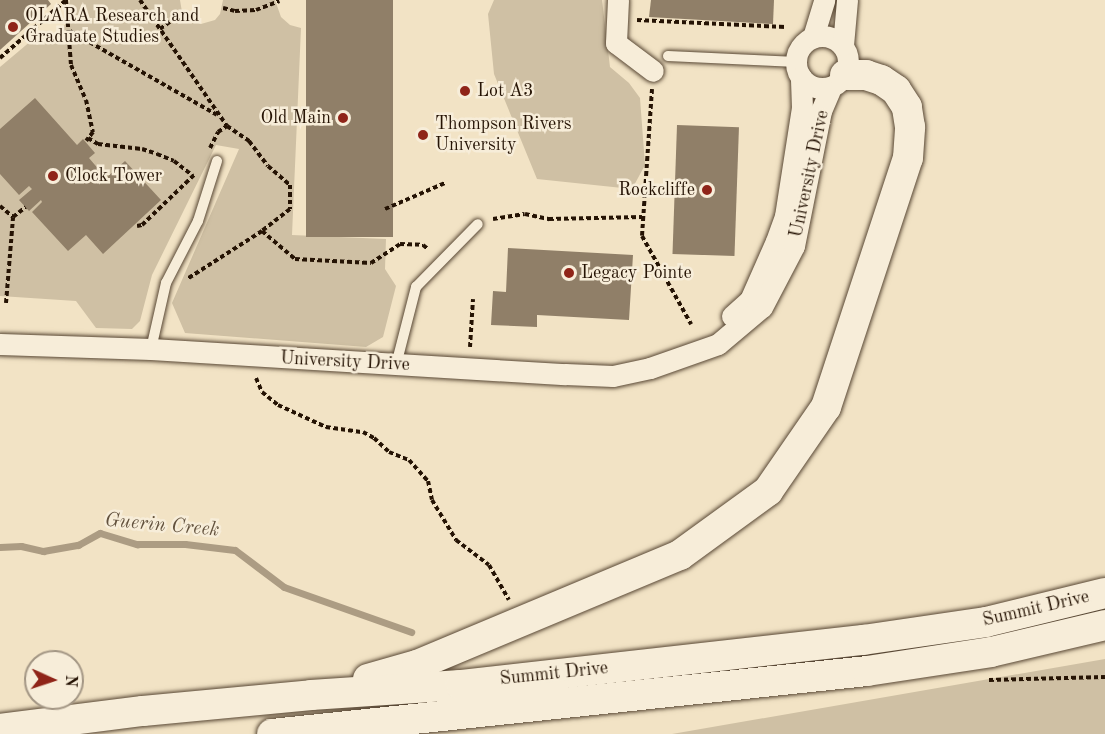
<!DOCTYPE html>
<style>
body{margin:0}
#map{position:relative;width:1105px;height:734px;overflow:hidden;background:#f2e3c5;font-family:"Old Standard TT",serif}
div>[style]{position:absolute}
.green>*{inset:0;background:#cfc0a4}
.stream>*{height:7px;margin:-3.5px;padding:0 3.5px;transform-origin:3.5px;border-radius:3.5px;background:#ac9c83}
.building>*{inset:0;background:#907f68;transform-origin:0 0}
.path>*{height:4px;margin-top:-2px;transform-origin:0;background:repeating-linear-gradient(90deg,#251304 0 4.5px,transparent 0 7.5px)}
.roads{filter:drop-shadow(0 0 2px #584734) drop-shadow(0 0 2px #584734)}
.lane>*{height:10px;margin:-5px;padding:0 5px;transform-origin:5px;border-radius:5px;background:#f7edd9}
.street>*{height:21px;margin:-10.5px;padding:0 10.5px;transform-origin:10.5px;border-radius:10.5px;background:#f7edd9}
.street>.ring{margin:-10.5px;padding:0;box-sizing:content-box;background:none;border:21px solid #f7edd9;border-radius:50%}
.secondary>*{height:30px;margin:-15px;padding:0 15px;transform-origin:15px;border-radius:15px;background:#f7edd9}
.dots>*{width:16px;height:16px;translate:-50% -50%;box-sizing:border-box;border:3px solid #f7edd9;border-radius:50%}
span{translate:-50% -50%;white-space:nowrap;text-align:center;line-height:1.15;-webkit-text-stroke:5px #f7edd9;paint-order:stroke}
.poi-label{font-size:18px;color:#251304}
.left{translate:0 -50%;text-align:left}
.right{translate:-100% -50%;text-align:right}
.street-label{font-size:18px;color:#251304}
.water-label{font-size:20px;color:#62513d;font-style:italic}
.north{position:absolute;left:24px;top:650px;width:60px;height:60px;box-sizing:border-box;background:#f7edd9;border:2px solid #a39684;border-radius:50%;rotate:93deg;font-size:16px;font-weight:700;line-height:24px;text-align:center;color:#251304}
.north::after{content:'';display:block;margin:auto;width:21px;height:27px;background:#8f2418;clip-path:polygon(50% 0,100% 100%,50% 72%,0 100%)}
</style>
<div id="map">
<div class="green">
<div style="clip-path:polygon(70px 0,180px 0,182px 12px,187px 19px,201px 24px,215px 20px,220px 14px,223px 0,275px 0,281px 17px,290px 25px,301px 28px,292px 235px,386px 239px,385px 269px,396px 286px,383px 337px,366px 347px,185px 333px,172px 303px,239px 149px,216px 145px,152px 275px,140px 321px,132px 329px,96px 328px,76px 301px,0 296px,0 67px,38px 35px,52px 35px,66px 24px)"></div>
<div style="clip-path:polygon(494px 0,602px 0,610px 67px,629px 83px,640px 98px,645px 165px,632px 189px,537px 179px,494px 74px,488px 14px)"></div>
<div style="clip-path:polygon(1105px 659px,1105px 734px,672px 734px)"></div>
</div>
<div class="stream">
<div style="left:0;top:547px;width:21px;rotate:-3deg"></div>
<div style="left:21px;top:546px;width:23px;rotate:13deg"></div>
<div style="left:43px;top:551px;width:36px;rotate:-10deg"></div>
<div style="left:78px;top:545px;width:25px;rotate:-29deg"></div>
<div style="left:100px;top:533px;width:39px;rotate:17deg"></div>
<div style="left:137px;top:544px;width:48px"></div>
<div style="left:185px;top:544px;width:50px;rotate:6.8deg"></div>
<div style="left:235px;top:550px;width:61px;rotate:37.1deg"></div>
<div style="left:284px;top:587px;width:135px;rotate:19.5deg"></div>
</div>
<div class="building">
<div style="clip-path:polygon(0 0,48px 0,51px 4px,0 50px)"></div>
<div style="left:306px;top:0;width:87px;height:237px"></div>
<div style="clip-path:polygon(651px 0,774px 0,773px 24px,649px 17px)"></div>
<div style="clip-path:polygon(35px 98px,77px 145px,83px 139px,95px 153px,89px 158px,106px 178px,125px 161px,161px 200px,103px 254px,86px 235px,68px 251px,32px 212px,42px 202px,41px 200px,29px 211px,19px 200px,32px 189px,29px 186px,19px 195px,0 174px,0 129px)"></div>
<div style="left:677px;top:125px;width:62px;height:129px;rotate:2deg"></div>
<div style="clip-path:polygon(508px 248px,633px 255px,629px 320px,537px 315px,537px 327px,491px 325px,493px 291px,506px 292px)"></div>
</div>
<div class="path">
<div style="left:66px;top:0;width:65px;rotate:85.6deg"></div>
<div style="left:71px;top:65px;width:38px;rotate:67deg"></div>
<div style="left:86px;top:100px;width:33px;rotate:78deg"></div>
<div style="left:93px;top:132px;width:11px;rotate:128deg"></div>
<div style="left:140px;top:0;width:153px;rotate:55.4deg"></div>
<div style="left:227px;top:126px;width:27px;rotate:34deg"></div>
<div style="left:249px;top:141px;width:31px;rotate:53deg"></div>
<div style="left:268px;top:166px;width:29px;rotate:41deg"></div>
<div style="left:290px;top:185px;width:24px;rotate:90deg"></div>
<div style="left:290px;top:209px;width:36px;rotate:142deg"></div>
<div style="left:262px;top:231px;width:89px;rotate:147.4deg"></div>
<div style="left:223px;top:8px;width:12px;rotate:14deg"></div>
<div style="left:235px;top:11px;width:21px;rotate:-3deg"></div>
<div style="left:256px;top:10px;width:25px;rotate:-21deg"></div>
<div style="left:637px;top:20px;width:149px;rotate:2.7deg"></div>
<div style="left:160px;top:29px;width:27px;rotate:-36deg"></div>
<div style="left:70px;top:31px;width:169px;rotate:29.7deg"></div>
<div style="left:0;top:58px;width:88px;rotate:-41.3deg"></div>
<div style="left:652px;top:89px;width:147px;rotate:93.9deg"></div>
<div style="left:642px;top:236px;width:101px;rotate:60.9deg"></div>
<div style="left:88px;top:138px;width:12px;rotate:31deg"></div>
<div style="left:98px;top:144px;width:44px;rotate:6.5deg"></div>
<div style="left:142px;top:149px;width:16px;rotate:18deg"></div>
<div style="left:157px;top:154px;width:18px;rotate:22deg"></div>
<div style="left:174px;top:161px;width:24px;rotate:38deg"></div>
<div style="left:210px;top:148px;width:18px;rotate:-63deg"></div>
<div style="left:218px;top:132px;width:11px;rotate:-34deg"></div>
<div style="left:0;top:206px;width:17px;rotate:40deg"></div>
<div style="left:13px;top:217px;width:16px;rotate:-38deg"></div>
<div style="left:385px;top:209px;width:65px;rotate:-23.4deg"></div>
<div style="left:493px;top:219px;width:32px;rotate:-9deg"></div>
<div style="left:525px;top:214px;width:25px;rotate:12deg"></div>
<div style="left:549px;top:219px;width:93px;rotate:-1.2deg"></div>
<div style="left:137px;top:226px;width:5px;rotate:-11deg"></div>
<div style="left:142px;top:225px;width:72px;rotate:-43.9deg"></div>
<div style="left:262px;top:231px;width:43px;rotate:40.3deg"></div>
<div style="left:295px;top:259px;width:76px;rotate:3deg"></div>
<div style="left:371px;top:263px;width:35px;rotate:-33deg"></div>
<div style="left:400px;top:244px;width:23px;rotate:2deg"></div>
<div style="left:423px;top:245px;width:6px;rotate:39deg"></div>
<div style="left:6px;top:303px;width:86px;rotate:-85.3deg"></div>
<div style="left:470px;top:347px;width:48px;rotate:-86.4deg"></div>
<div style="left:256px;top:378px;width:15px;rotate:67deg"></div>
<div style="left:262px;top:392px;width:21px;rotate:39deg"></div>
<div style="left:278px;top:405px;width:53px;rotate:24.6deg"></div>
<div style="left:326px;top:427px;width:37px;rotate:8deg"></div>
<div style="left:363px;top:432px;width:13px;rotate:29deg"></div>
<div style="left:374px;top:438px;width:21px;rotate:43deg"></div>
<div style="left:389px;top:452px;width:22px;rotate:22deg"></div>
<div style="left:409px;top:460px;width:28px;rotate:48deg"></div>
<div style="left:428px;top:481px;width:19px;rotate:78deg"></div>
<div style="left:432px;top:500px;width:47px;rotate:59deg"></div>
<div style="left:456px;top:540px;width:41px;rotate:37.1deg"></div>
<div style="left:489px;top:565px;width:40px;rotate:60.3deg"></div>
<div style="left:989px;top:680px;width:116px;rotate:-1.5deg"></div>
</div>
<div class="roads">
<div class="lane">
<div style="left:668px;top:56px;width:129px;rotate:2.7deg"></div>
<div style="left:151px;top:349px;width:68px;rotate:-77.2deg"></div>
<div style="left:166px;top:283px;width:70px;rotate:-62.7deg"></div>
<div style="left:198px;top:221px;width:63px;rotate:-72.4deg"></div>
<div style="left:396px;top:365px;width:81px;rotate:-75.6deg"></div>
<div style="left:416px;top:287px;width:88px;rotate:-45.5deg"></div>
</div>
<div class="street">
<div style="left:618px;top:0;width:43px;rotate:92.7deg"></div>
<div style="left:616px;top:43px;width:46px;rotate:37.1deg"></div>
<div class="ring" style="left:796px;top:36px;width:31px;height:31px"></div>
<div style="left:813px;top:37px;width:39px;rotate:-73deg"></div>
<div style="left:843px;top:45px;width:45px;rotate:-84.9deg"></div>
<div style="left:732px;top:316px;width:24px;rotate:-42deg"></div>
<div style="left:750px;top:300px;width:64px;rotate:-66.2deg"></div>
<div style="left:776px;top:241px;width:27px;rotate:-70deg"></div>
<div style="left:785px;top:216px;width:109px;rotate:-81.1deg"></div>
<div style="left:802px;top:108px;width:31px;rotate:-92deg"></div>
<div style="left:0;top:344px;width:151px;rotate:1.9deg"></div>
<div style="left:151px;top:349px;width:415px;rotate:3.5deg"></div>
<div style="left:565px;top:374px;width:48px;rotate:2.4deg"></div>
<div style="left:613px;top:376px;width:38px;rotate:-12deg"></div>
<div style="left:650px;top:368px;width:72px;rotate:-19.4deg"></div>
<div style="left:718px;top:344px;width:57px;rotate:-40.1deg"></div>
<div style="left:762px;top:307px;width:69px;rotate:-62.3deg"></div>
<div style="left:794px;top:246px;width:138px;rotate:-78.7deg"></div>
<div style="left:821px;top:111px;width:26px;rotate:-67deg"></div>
</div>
<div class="secondary">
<div style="left:368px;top:679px;width:51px;rotate:-15.9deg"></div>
<div style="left:417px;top:665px;width:285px;rotate:-22.7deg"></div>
<div style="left:680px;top:555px;width:109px;rotate:-36deg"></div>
<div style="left:768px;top:491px;width:102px;rotate:-55.4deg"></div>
<div style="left:826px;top:407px;width:262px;rotate:-71.8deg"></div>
<div style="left:908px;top:158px;width:31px;rotate:-86deg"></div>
<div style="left:910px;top:127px;width:20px;rotate:-99deg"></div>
<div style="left:907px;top:107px;width:20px;rotate:-123deg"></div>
<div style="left:896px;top:90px;width:18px;rotate:-146deg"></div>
<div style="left:881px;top:80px;width:16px;rotate:-162deg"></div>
<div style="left:866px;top:75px;width:21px;rotate:180deg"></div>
<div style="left:0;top:729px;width:144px;rotate:-7.2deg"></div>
<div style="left:143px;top:711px;width:169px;rotate:-5.4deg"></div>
<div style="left:311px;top:695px;width:150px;rotate:-3.8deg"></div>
<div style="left:461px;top:685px;width:405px;rotate:-6.4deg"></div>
<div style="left:863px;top:640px;width:124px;rotate:-8.3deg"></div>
<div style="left:986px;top:622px;width:122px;rotate:-13.7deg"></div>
<div style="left:272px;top:734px;width:598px;rotate:-6.04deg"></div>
<div style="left:867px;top:671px;width:125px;rotate:-8.7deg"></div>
<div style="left:991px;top:652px;width:117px;rotate:-13.3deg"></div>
</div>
</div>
<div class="dots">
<div style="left:13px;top:27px;background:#8f2418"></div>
<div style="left:465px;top:91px;background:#8f2418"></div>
<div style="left:343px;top:118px;background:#8f2418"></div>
<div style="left:423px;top:135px;background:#8f2418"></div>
<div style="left:53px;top:176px;background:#8f2418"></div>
<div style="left:707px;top:190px;background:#8f2418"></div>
<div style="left:569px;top:273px;background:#8f2418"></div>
</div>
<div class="poi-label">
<span class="left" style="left:25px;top:27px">OLARA Research and<br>Graduate Studies</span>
<span class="left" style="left:477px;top:91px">Lot A3</span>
<span class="right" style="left:331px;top:118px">Old Main</span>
<span class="left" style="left:435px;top:135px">Thompson Rivers<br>University</span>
<span class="left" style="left:65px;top:176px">Clock Tower</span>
<span class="right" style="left:695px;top:190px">Rockcliffe</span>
<span class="left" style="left:581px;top:273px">Legacy Pointe</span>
</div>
<div class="street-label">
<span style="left:810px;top:174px;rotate:-78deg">University Drive</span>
<span style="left:345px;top:362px;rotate:3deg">University Drive</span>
<span style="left:1036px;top:609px;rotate:-13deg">Summit Drive</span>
<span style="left:554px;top:674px;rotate:-6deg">Summit Drive</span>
</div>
<div class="water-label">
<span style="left:162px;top:526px;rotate:5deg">Guerin Creek</span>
</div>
<div class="north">N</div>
</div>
